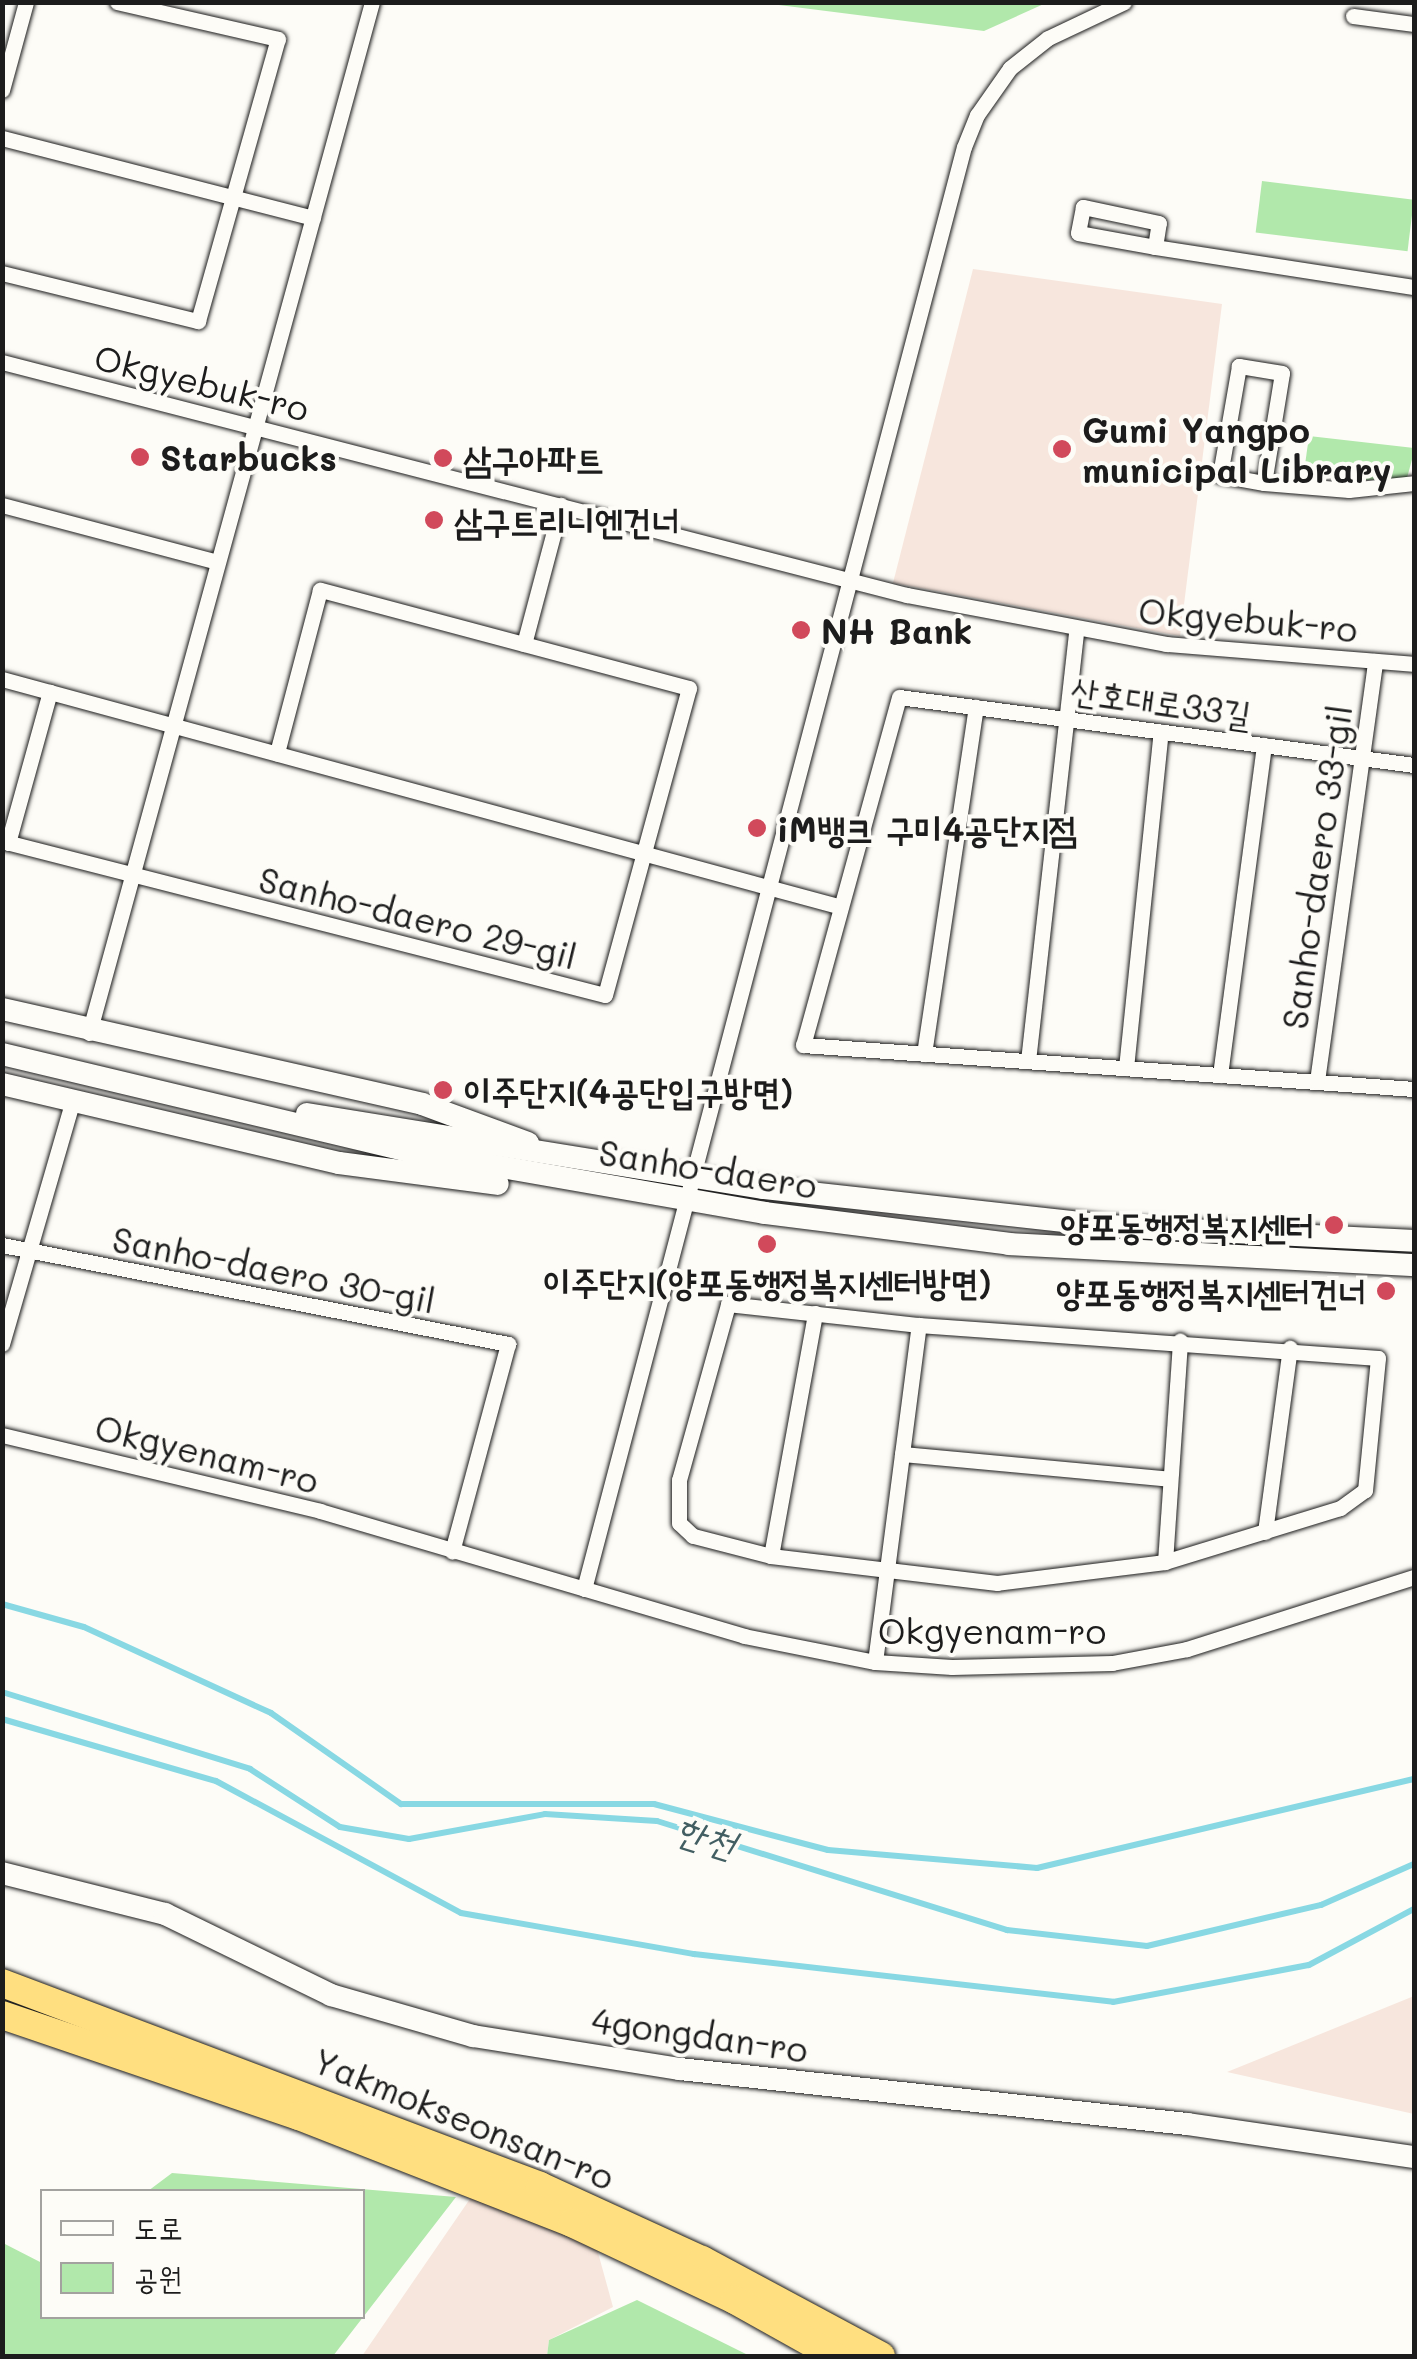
<!DOCTYPE html>
<meta charset="utf-8">
<style>
body{margin:0}
#map{position:relative;width:1417px;height:2359px;overflow:hidden;background:#fdfcf7;font-family:Mali,"Poor Story",sans-serif}
div>[style]{position:absolute}
.built>*{inset:0;background:#f7e6dd}
.green>*{inset:0;background:#b1e8ab;transform-origin:0 0}
.stream>*{height:6px;margin:-3px;padding:0 3px;transform-origin:3px;border-radius:3px;background:#88d8e3}
.roads{filter:drop-shadow(0 0 2px #1c1c1c) drop-shadow(0 0 2px #1c1c1c)}
.street>*{height:15px;margin:-7.5px;padding:0 7.5px;transform-origin:7.5px;border-radius:7.5px;background:#fdfcf7}
.secondary>*{height:22px;margin:-11px;padding:0 11px;transform-origin:11px;border-radius:11px;background:#fdfcf7}
.highway>*{height:28px;margin:-14px;padding:0 14px;transform-origin:14px;border-radius:14px;background:#ffdf80}
.dots>*{width:28px;height:28px;translate:-50% -50%;box-sizing:border-box;border:5px solid #fdfcf7;border-radius:50%}
span{translate:-50% -50%;white-space:nowrap;text-align:center;line-height:1.15;-webkit-text-stroke:8px #fdfcf7;paint-order:stroke}
.street-label{font-size:35px;color:#1c1c1c}
.poi-label{font-size:35px;color:#1c1c1c;font-weight:700}
.left{translate:0 -50%;text-align:left}
.right{translate:-100% -50%;text-align:right}
.water-label{font-size:38px;color:#425e62;font-style:italic}
.frame{position:absolute;inset:0;border:5px solid #1c1c1c;pointer-events:none}
.legend{position:absolute;left:40px;top:2189px;width:325px;height:130px;box-sizing:border-box;background:#fdfcf7;border:2px solid #a3a29f;margin:0;padding:12px 18px;list-style:none;font-size:30px;color:#1c1c1c}
.legend li{display:flex;align-items:center;gap:20px;height:50px}
.legend b{width:50px;border:2px solid #a3a29f}
</style>
<div id="map">
<div class="built">
<div style="clip-path:polygon(973px 269px,1222px 304px,1180px 636px,893px 583px)"></div>
<div style="clip-path:polygon(1414px 1996px,1414px 2114px,1227px 2072px)"></div>
<div style="clip-path:polygon(474px 2193px,594px 2238px,613px 2307px,549px 2340px,547px 2356px,362px 2356px)"></div>
</div>
<div class="green">
<div style="clip-path:polygon(763px 3px,1046px 2px,1046px 3px,984px 31px)"></div>
<div style="left:1262px;top:181px;width:153px;height:52px;rotate:7deg"></div>
<div style="clip-path:polygon(1309px 436px,1414px 448px,1414px 452px,1407px 478px,1346px 481px,1304px 472px)"></div>
<div style="clip-path:polygon(172px 2173px,456px 2197px,333px 2356px,3px 2356px,3px 2243px,42px 2263px,42px 2316px,362px 2316px,362px 2192px,148px 2191px)"></div>
<div style="clip-path:polygon(637px 2300px,750px 2356px,547px 2356px,549px 2340px)"></div>
</div>
<div class="stream">
<div style="left:2px;top:1604px;width:85px;rotate:15.7deg"></div>
<div style="left:84px;top:1627px;width:206px;rotate:24.7deg"></div>
<div style="left:271px;top:1713px;width:159px;rotate:35deg"></div>
<div style="left:401px;top:1804px;width:253px"></div>
<div style="left:654px;top:1804px;width:180px;rotate:14.8deg"></div>
<div style="left:828px;top:1850px;width:210px;rotate:4.9deg"></div>
<div style="left:1037px;top:1868px;width:387px;rotate:-13.3deg"></div>
<div style="left:2px;top:1692px;width:260px;rotate:17.2deg"></div>
<div style="left:250px;top:1769px;width:107px;rotate:32.8deg"></div>
<div style="left:340px;top:1827px;width:70px;rotate:9.9deg"></div>
<div style="left:409px;top:1839px;width:138px;rotate:-10.4deg"></div>
<div style="left:545px;top:1814px;width:112px;rotate:3.6deg"></div>
<div style="left:657px;top:1821px;width:367px;rotate:17.3deg"></div>
<div style="left:1007px;top:1930px;width:141px;rotate:6.5deg"></div>
<div style="left:1147px;top:1946px;width:179px;rotate:-13.3deg"></div>
<div style="left:1321px;top:1905px;width:102px;rotate:-23.8deg"></div>
<div style="left:2px;top:1719px;width:223px;rotate:16.2deg"></div>
<div style="left:216px;top:1781px;width:278px;rotate:28.3deg"></div>
<div style="left:461px;top:1913px;width:237px;rotate:10deg"></div>
<div style="left:694px;top:1954px;width:422px;rotate:6.5deg"></div>
<div style="left:1113px;top:2002px;width:199px;rotate:-10.7deg"></div>
<div style="left:1309px;top:1965px;width:119px;rotate:-28.1deg"></div>
</div>
<div class="roads">
<div class="street">
<div style="left:1353px;top:16px;width:62px;rotate:7.5deg"></div>
<div style="left:2px;top:90px;width:91px;rotate:-74.7deg"></div>
<div style="left:2px;top:138px;width:321px;rotate:14.4deg"></div>
<div style="left:1155px;top:247px;width:24px;rotate:-81deg"></div>
<div style="left:1159px;top:223px;width:78px;rotate:-168.1deg"></div>
<div style="left:1083px;top:207px;width:26px;rotate:101deg"></div>
<div style="left:1078px;top:233px;width:78px;rotate:10.3deg"></div>
<div style="left:1155px;top:247px;width:262px;rotate:8.8deg"></div>
<div style="left:2px;top:273px;width:202px;rotate:13.8deg"></div>
<div style="left:198px;top:321px;width:293px;rotate:-74.2deg"></div>
<div style="left:278px;top:39px;width:165px;rotate:-167.1deg"></div>
<div style="left:2px;top:362px;width:935px;rotate:14.44deg"></div>
<div style="left:907px;top:595px;width:264px;rotate:10.7deg"></div>
<div style="left:1166px;top:644px;width:249px;rotate:4.6deg"></div>
<div style="left:1264px;top:483px;width:111px;rotate:-80.7deg"></div>
<div style="left:1282px;top:373px;width:44px;rotate:-170.8deg"></div>
<div style="left:1239px;top:366px;width:111px;rotate:99.9deg"></div>
<div style="left:1220px;top:475px;width:45px;rotate:10.3deg"></div>
<div style="left:1264px;top:483px;width:85px;rotate:4.7deg"></div>
<div style="left:1349px;top:490px;width:65px;rotate:-6.1deg"></div>
<div style="left:2px;top:505px;width:223px;rotate:14.8deg"></div>
<div style="left:524px;top:644px;width:144px;rotate:-75.1deg"></div>
<div style="left:2px;top:679px;width:869px;rotate:15.2deg"></div>
<div style="left:1414px;top:765px;width:519px;rotate:-172.48deg"></div>
<div style="left:899px;top:697px;width:361px;rotate:105.4deg"></div>
<div style="left:803px;top:1045px;width:613px;rotate:4.12deg"></div>
<div style="left:2px;top:841px;width:622px;rotate:14.33deg"></div>
<div style="left:605px;top:995px;width:318px;rotate:-74.7deg"></div>
<div style="left:689px;top:688px;width:382px;rotate:-165.1deg"></div>
<div style="left:320px;top:590px;width:169px;rotate:104.8deg"></div>
<div style="left:8px;top:843px;width:157px;rotate:-74.5deg"></div>
<div style="left:89px;top:1033px;width:1069px;rotate:-74.65deg"></div>
<div style="left:924px;top:1054px;width:351px;rotate:-81.5deg"></div>
<div style="left:1028px;top:1061px;width:433px;rotate:-83.6deg"></div>
<div style="left:1126px;top:1068px;width:338px;rotate:-84.1deg"></div>
<div style="left:1220px;top:1075px;width:333px;rotate:-82.4deg"></div>
<div style="left:1317px;top:1081px;width:424px;rotate:-82.1deg"></div>
<div style="left:2px;top:1245px;width:516px;rotate:11.07deg"></div>
<div style="left:508px;top:1344px;width:215px;rotate:105.1deg"></div>
<div style="left:728px;top:1304px;width:192px;rotate:6.3deg"></div>
<div style="left:919px;top:1325px;width:460px;rotate:4.1deg"></div>
<div style="left:1378px;top:1358px;width:133px;rotate:95.6deg"></div>
<div style="left:1365px;top:1490px;width:31px;rotate:144deg"></div>
<div style="left:1340px;top:1508px;width:183px;rotate:162.9deg"></div>
<div style="left:1165px;top:1562px;width:169px;rotate:172.9deg"></div>
<div style="left:997px;top:1583px;width:228px;rotate:-173.2deg"></div>
<div style="left:771px;top:1556px;width:81px;rotate:-165.6deg"></div>
<div style="left:693px;top:1536px;width:19px;rotate:-137deg"></div>
<div style="left:679px;top:1523px;width:43px;rotate:-90deg"></div>
<div style="left:679px;top:1480px;width:183px;rotate:-74.4deg"></div>
<div style="left:2px;top:1344px;width:251px;rotate:-73.8deg"></div>
<div style="left:2px;top:1435px;width:327px;rotate:13.4deg"></div>
<div style="left:320px;top:1511px;width:442px;rotate:16.4deg"></div>
<div style="left:744px;top:1636px;width:134px;rotate:11.2deg"></div>
<div style="left:875px;top:1662px;width:77px;rotate:3.7deg"></div>
<div style="left:952px;top:1667px;width:160px;rotate:-1.4deg"></div>
<div style="left:1112px;top:1663px;width:76px;rotate:-10.6deg"></div>
<div style="left:1187px;top:1649px;width:238px;rotate:-17.6deg"></div>
<div style="left:902px;top:1454px;width:269px;rotate:5.3deg"></div>
<div style="left:1265px;top:1532px;width:186px;rotate:-82.3deg"></div>
<div style="left:771px;top:1556px;width:247px;rotate:-79.7deg"></div>
<div style="left:1165px;top:1562px;width:222px;rotate:-86.1deg"></div>
<div style="left:584px;top:1589px;width:1491px;rotate:-75.24deg"></div>
<div style="left:964px;top:147px;width:35px;rotate:-68deg"></div>
<div style="left:977px;top:115px;width:57px;rotate:-54.9deg"></div>
<div style="left:1010px;top:68px;width:48px;rotate:-38.3deg"></div>
<div style="left:1048px;top:38px;width:84px;rotate:-25.3deg"></div>
<div style="left:875px;top:1662px;width:340px;rotate:-82.6deg"></div>
</div>
<div class="secondary">
<div style="left:2px;top:1009px;width:431px;rotate:12.7deg"></div>
<div style="left:422px;top:1104px;width:113px;rotate:20.2deg"></div>
<div style="left:2px;top:1054px;width:413px;rotate:13.4deg"></div>
<div style="left:404px;top:1150px;width:366px;rotate:9.9deg"></div>
<div style="left:765px;top:1213px;width:246px;rotate:7.2deg"></div>
<div style="left:1009px;top:1244px;width:406px;rotate:3deg"></div>
<div style="left:2px;top:1084px;width:346px;rotate:13.2deg"></div>
<div style="left:339px;top:1163px;width:160px;rotate:7.5deg"></div>
<div style="left:307px;top:1114px;width:463px;rotate:9.2deg"></div>
<div style="left:764px;top:1188px;width:348px;rotate:6.3deg"></div>
<div style="left:1110px;top:1226px;width:304px;rotate:2.8deg"></div>
<div style="left:2px;top:1873px;width:168px;rotate:14.1deg"></div>
<div style="left:165px;top:1914px;width:185px;rotate:26deg"></div>
<div style="left:331px;top:1995px;width:148px;rotate:16.1deg"></div>
<div style="left:473px;top:2036px;width:210px;rotate:9.1deg"></div>
<div style="left:680px;top:2069px;width:510px;rotate:6.19deg"></div>
<div style="left:1187px;top:2124px;width:229px;rotate:8.3deg"></div>
</div>
<div class="highway">
<div style="left:2px;top:1983px;width:575px;rotate:20.67deg"></div>
<div style="left:540px;top:2186px;width:178px;rotate:24.6deg"></div>
<div style="left:702px;top:2260px;width:203px;rotate:28.2deg"></div>
<div style="left:2px;top:2015px;width:314px;rotate:18.8deg"></div>
<div style="left:299px;top:2116px;width:293px;rotate:21.4deg"></div>
<div style="left:572px;top:2223px;width:180px;rotate:25.3deg"></div>
<div style="left:735px;top:2300px;width:115px;rotate:29.2deg"></div>
</div>
</div>
<div class="dots">
<div style="left:1062px;top:449px;background:#d1495b"></div>
<div style="left:140px;top:457px;background:#d1495b"></div>
<div style="left:443px;top:458px;background:#d1495b"></div>
<div style="left:434px;top:520px;background:#d1495b"></div>
<div style="left:801px;top:630px;background:#d1495b"></div>
<div style="left:757px;top:828px;background:#d1495b"></div>
<div style="left:443px;top:1090px;background:#d1495b"></div>
<div style="left:1334px;top:1225px;background:#d1495b"></div>
<div style="left:767px;top:1244px;background:#d1495b"></div>
<div style="left:1386px;top:1291px;background:#d1495b"></div>
</div>
<div class="street-label">
<span style="left:202px;top:382px;rotate:14deg">Okgyebuk-ro</span>
<span style="left:1248px;top:619px;rotate:5deg">Okgyebuk-ro</span>
<span style="left:1161px;top:701px;rotate:8deg">산호대로33길</span>
<span style="left:1316px;top:867px;rotate:-82deg">Sanho-daero 33-gil</span>
<span style="left:418px;top:917px;rotate:14deg">Sanho-daero 29-gil</span>
<span style="left:708px;top:1168px;rotate:9deg">Sanho-daero</span>
<span style="left:274px;top:1269px;rotate:11deg">Sanho-daero 30-gil</span>
<span style="left:207px;top:1453px;rotate:14deg">Okgyenam-ro</span>
<span style="left:992px;top:1630px">Okgyenam-ro</span>
<span style="left:700px;top:2034px;rotate:8deg">4gongdan-ro</span>
<span style="left:464px;top:2118px;rotate:22deg">Yakmokseonsan-ro</span>
</div>
<div class="poi-label">
<span class="left" style="left:1082px;top:449px">Gumi Yangpo<br>municipal Library</span>
<span class="left" style="left:160px;top:457px">Starbucks</span>
<span class="left" style="left:463px;top:458px">삼구아파트</span>
<span class="left" style="left:454px;top:520px">삼구트리니엔건너</span>
<span class="left" style="left:821px;top:630px">NH Bank</span>
<span class="left" style="left:777px;top:828px">iM뱅크 구미4공단지점</span>
<span class="left" style="left:463px;top:1090px">이주단지(4공단입구방면)</span>
<span class="right" style="left:1314px;top:1225px">양포동행정복지센터</span>
<span style="left:767px;top:1281px">이주단지(양포동행정복지센터방면)</span>
<span class="right" style="left:1366px;top:1291px">양포동행정복지센터건너</span>
</div>
<div class="water-label">
<span style="left:706px;top:1836px;rotate:17deg">한천</span>
</div>
<div class="frame"></div>
<ul class="legend">
<li><b style="height:12px;background:#fdfcf7"></b>도로</li>
<li><b style="height:28px;background:#b1e8ab"></b>공원</li>
</ul>
</div>
